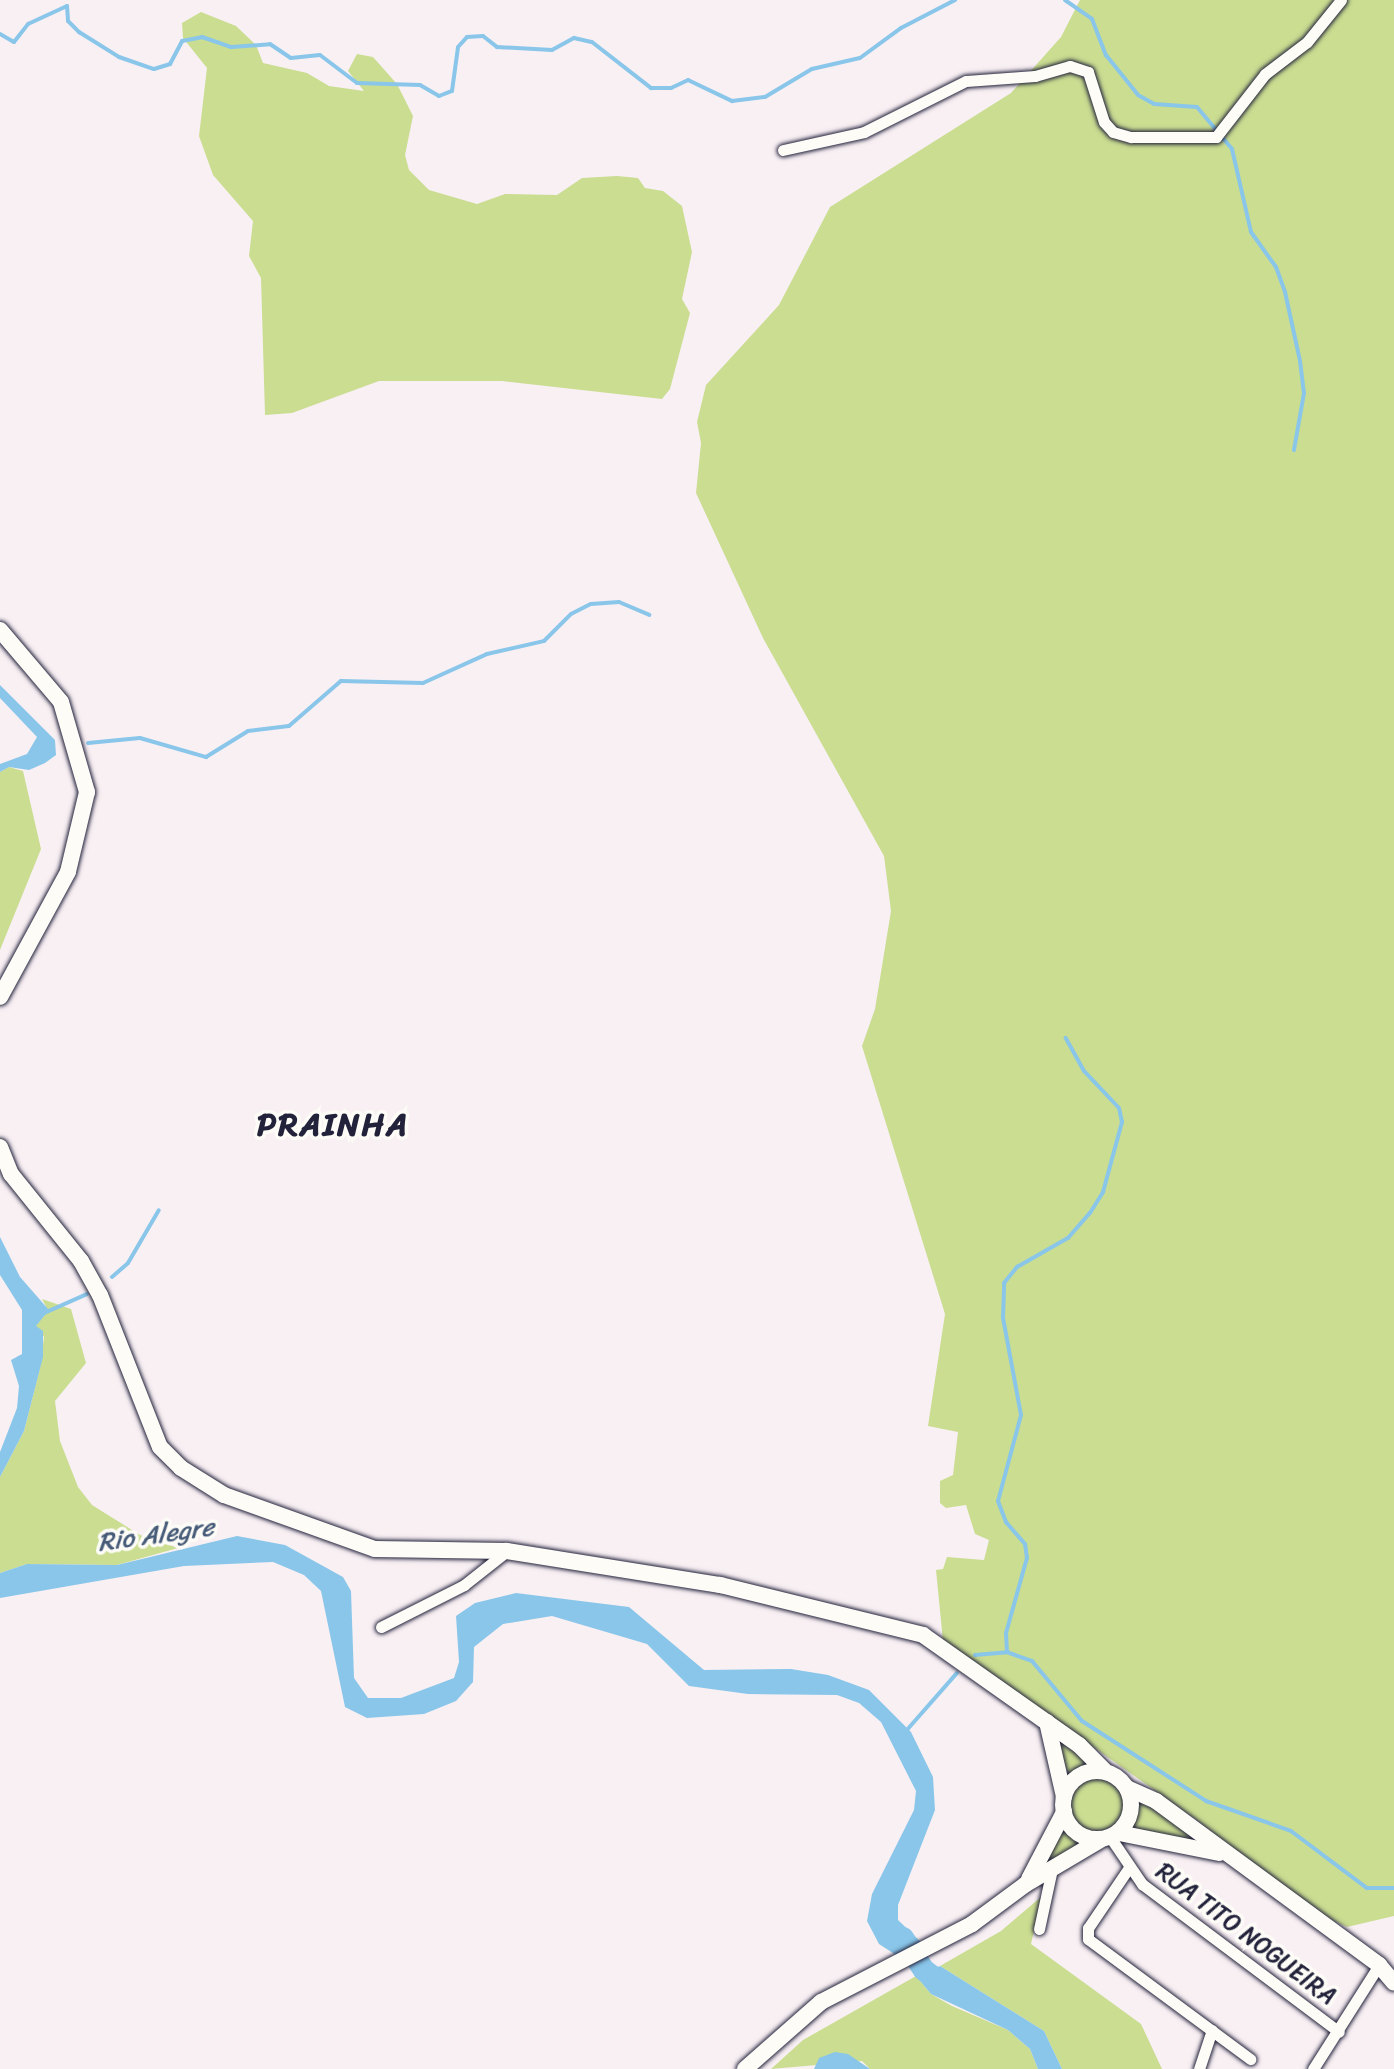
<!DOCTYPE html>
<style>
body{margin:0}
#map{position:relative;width:1394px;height:2069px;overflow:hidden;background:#f9f0f4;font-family:Sriracha,sans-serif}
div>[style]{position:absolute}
.green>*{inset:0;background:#cadd91}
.round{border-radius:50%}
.water>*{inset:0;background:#89c6e9}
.stream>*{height:4px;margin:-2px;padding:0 2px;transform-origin:2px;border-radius:2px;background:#89c6e9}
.river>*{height:22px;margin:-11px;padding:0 11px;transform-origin:11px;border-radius:11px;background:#89c6e9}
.roads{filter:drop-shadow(0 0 2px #22223b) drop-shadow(0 0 2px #22223b)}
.street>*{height:11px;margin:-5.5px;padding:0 5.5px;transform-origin:5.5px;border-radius:5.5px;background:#fdfcf7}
.secondary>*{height:16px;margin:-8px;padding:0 8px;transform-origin:8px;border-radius:8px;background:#fdfcf7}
.secondary>.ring{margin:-8px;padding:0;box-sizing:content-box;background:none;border:16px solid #fdfcf7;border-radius:50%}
span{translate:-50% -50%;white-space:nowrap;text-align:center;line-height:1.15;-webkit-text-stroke:7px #fdfcf7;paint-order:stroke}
.street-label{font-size:24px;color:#22223b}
.water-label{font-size:26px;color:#465b78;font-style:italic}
.district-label{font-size:32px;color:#22223b;font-weight:700;letter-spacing:2px}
</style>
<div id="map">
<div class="green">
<div style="clip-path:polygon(1080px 0,1394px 0,1394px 1916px,1347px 1927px,1306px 1908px,1194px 1818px,943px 1641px,936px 1570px,943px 1569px,947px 1557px,984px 1560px,989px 1540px,975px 1534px,966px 1505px,946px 1508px,940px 1503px,940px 1481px,953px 1475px,958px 1432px,928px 1426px,945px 1314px,862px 1046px,875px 1009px,891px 911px,884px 856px,763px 638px,696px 493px,701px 443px,697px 422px,706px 385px,779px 305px,830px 207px,1011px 93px,1061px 37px)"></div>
<div style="clip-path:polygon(201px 12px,236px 26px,256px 45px,263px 63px,307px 73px,329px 86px,364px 91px,348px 71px,357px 54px,373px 57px,397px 84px,413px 116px,405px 155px,409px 170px,429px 190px,477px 204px,505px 194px,557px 195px,582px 178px,617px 176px,638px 178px,645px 188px,663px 191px,682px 206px,692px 252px,682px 299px,690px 313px,670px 389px,662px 399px,502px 381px,379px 381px,292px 413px,265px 415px,261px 278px,249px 256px,253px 221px,213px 175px,199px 136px,207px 68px,183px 38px,182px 23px)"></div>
<div style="clip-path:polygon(9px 767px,23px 771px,41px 849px,0 950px,0 772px)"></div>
<div style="clip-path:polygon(42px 1299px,71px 1309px,86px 1363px,55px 1401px,60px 1441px,78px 1487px,92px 1505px,140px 1535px,178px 1548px,117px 1565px,27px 1564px,0 1573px,0 1477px,24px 1431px,40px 1368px,44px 1337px,35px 1327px,48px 1310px)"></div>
<div style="clip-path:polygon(1055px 1733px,1072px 1750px,1092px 1765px,1069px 1776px)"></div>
<div class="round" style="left:1070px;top:1777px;width:58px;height:58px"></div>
<div style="clip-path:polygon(1134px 1795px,1212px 1848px,1130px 1832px)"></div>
<div style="clip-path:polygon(1063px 1825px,1083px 1846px,1039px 1871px)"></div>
<div style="clip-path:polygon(1042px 1896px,1031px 1944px,1141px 2024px,1162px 2069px,1062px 2069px,1044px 2031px,940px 1966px,1001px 1931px)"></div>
<div style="clip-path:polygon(916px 1976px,931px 1994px,952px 2006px,1008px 2030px,1030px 2049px,1038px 2069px,870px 2069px,862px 2061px,771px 2069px,803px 2040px)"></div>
</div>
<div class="water">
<div style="clip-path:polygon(0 685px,55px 740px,56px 755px,45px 763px,29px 770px,9px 767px,0 772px,0 764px,27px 754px,37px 737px,0 698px)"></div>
<div style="clip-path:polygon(0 1237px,20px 1277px,49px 1310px,36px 1326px,43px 1331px,43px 1357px,24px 1431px,0 1477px,0 1452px,17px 1408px,19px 1386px,11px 1360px,22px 1354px,22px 1310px,0 1275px)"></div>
<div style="clip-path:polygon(237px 1536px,285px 1545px,343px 1577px,351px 1591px,354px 1678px,368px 1698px,401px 1698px,454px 1678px,459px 1662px,456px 1616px,475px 1603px,516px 1593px,629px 1607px,704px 1670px,791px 1669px,828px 1675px,869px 1690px,911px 1732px,933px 1777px,935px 1810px,898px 1905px,898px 1920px,922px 1943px,896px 1955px,879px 1944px,867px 1921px,872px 1894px,914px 1810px,916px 1791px,881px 1722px,859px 1703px,837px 1695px,748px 1694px,689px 1686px,647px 1644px,552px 1616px,503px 1624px,474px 1647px,473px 1682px,456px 1701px,424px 1714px,367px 1718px,345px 1707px,321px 1591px,304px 1575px,273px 1562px,184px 1566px,0 1598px,0 1573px,27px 1564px,117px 1565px)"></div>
<div style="clip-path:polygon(940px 1966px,1044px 2031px,1062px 2069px,1038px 2069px,1030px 2049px,1008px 2030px,931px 1994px,916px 1976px)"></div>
<div style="clip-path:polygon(835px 2052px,848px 2054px,870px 2069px,814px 2069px,819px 2058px)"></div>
</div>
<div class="stream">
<div style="left:1065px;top:0;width:33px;rotate:35deg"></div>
<div style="left:1092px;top:19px;width:39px;rotate:69deg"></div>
<div style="left:1106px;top:55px;width:51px;rotate:51.3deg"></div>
<div style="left:1138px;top:95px;width:18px;rotate:29deg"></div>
<div style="left:1154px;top:104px;width:43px;rotate:4deg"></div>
<div style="left:1197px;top:107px;width:55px;rotate:50.2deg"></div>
<div style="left:1232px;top:149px;width:85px;rotate:77.1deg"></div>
<div style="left:1251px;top:232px;width:43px;rotate:54.5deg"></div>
<div style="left:1276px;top:267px;width:27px;rotate:70deg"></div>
<div style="left:1285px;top:292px;width:71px;rotate:77.7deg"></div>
<div style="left:1300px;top:361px;width:32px;rotate:83deg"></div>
<div style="left:1304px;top:393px;width:58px;rotate:100deg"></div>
<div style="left:0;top:34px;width:16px;rotate:30deg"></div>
<div style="left:14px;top:42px;width:23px;rotate:-52deg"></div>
<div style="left:28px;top:24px;width:43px;rotate:-24.8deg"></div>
<div style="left:67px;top:6px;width:15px;rotate:86deg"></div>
<div style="left:68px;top:21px;width:16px;rotate:45deg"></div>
<div style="left:79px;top:32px;width:47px;rotate:32deg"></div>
<div style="left:119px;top:57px;width:37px;rotate:19deg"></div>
<div style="left:154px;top:69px;width:17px;rotate:-17deg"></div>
<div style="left:170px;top:64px;width:26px;rotate:-62deg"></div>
<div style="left:182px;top:41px;width:20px;rotate:-11deg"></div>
<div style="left:202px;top:37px;width:31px;rotate:19deg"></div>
<div style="left:231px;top:47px;width:39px;rotate:-4deg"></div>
<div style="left:270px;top:44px;width:25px;rotate:34deg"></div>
<div style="left:291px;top:58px;width:29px;rotate:-6deg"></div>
<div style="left:320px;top:55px;width:46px;rotate:37.1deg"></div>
<div style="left:357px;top:83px;width:63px;rotate:1.8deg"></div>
<div style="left:420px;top:85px;width:22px;rotate:30deg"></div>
<div style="left:439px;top:96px;width:14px;rotate:-21deg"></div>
<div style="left:452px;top:91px;width:44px;rotate:-82.2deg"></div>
<div style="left:458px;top:47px;width:13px;rotate:-48deg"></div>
<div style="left:467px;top:37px;width:16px;rotate:-4deg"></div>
<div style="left:483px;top:36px;width:18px;rotate:38deg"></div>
<div style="left:497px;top:47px;width:55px;rotate:3.1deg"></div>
<div style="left:552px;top:50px;width:25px;rotate:-29deg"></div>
<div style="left:574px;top:38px;width:18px;rotate:13deg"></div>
<div style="left:592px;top:42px;width:75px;rotate:37.9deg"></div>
<div style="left:651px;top:88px;width:20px"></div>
<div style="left:671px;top:88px;width:19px;rotate:-25deg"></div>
<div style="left:688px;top:80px;width:49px;rotate:25.5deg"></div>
<div style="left:732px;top:101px;width:33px;rotate:-7deg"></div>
<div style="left:765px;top:97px;width:55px;rotate:-30.8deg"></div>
<div style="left:812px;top:69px;width:49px;rotate:-12.9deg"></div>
<div style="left:860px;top:58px;width:51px;rotate:-36.2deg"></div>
<div style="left:901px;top:28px;width:61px;rotate:-27.4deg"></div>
<div style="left:88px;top:743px;width:52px;rotate:-5.5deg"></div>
<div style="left:140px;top:738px;width:69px;rotate:16.1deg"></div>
<div style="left:206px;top:757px;width:49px;rotate:-31.8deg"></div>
<div style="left:248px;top:731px;width:41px;rotate:-7deg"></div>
<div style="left:289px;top:726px;width:69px;rotate:-40.9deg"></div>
<div style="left:341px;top:681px;width:82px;rotate:1.4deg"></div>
<div style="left:423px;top:683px;width:70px;rotate:-24.4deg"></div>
<div style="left:487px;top:654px;width:58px;rotate:-12.8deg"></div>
<div style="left:544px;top:641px;width:38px;rotate:-45deg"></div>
<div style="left:571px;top:614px;width:22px;rotate:-27deg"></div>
<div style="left:591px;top:604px;width:28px;rotate:-4deg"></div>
<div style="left:619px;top:602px;width:33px;rotate:23deg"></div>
<div style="left:112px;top:1277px;width:21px;rotate:-41deg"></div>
<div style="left:128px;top:1263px;width:61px;rotate:-59.7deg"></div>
<div style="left:42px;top:1314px;width:49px;rotate:-24deg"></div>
<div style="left:1007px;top:1652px;width:19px;rotate:-93deg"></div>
<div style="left:1006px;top:1633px;width:78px;rotate:-74.4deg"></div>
<div style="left:1027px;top:1558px;width:14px;rotate:-98deg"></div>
<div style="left:1025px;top:1544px;width:29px;rotate:-131deg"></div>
<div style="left:1006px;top:1522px;width:22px;rotate:-111deg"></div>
<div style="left:998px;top:1501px;width:89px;rotate:-75deg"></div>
<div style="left:1021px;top:1415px;width:99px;rotate:-100.5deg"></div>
<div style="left:1003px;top:1318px;width:35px;rotate:-88deg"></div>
<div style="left:1004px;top:1283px;width:21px;rotate:-51deg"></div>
<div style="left:1017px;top:1267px;width:59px;rotate:-29.6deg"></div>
<div style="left:1068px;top:1238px;width:33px;rotate:-49deg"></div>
<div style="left:1090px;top:1213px;width:25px;rotate:-58deg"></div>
<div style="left:1103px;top:1192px;width:73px;rotate:-74.8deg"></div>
<div style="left:1122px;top:1122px;width:14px;rotate:-102deg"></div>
<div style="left:1119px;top:1108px;width:51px;rotate:-133.4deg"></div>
<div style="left:1084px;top:1071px;width:38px;rotate:-119deg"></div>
<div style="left:975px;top:1655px;width:32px;rotate:-5deg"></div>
<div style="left:1007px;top:1652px;width:27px;rotate:20deg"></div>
<div style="left:1032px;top:1661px;width:78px;rotate:50.2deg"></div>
<div style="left:1082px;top:1721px;width:148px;rotate:32.8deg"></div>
<div style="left:1206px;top:1801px;width:90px;rotate:19.4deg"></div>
<div style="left:1291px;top:1831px;width:95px;rotate:36.9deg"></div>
<div style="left:1367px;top:1888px;width:27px"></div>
<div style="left:906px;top:1731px;width:77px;rotate:-48.7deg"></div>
</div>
<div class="river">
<div style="left:903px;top:1938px;width:38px;rotate:57deg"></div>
<div style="left:924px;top:1970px;width:31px;rotate:37deg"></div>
</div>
<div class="roads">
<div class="street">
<div style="left:783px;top:150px;width:83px;rotate:-12.5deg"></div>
<div style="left:864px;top:132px;width:114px;rotate:-26.6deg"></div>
<div style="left:966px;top:81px;width:69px;rotate:-4.1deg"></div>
<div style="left:1035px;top:76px;width:36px;rotate:-16deg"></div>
<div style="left:1070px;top:66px;width:19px;rotate:18deg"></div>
<div style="left:1088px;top:72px;width:52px;rotate:72.3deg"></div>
<div style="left:1104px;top:122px;width:13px;rotate:48deg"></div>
<div style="left:1113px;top:132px;width:19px;rotate:16deg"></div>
<div style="left:1131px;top:137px;width:85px"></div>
<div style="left:1216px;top:137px;width:80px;rotate:-52.1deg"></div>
<div style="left:1265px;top:74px;width:53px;rotate:-37.3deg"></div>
<div style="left:1307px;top:42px;width:54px;rotate:-51deg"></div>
<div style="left:381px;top:1627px;width:93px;rotate:-26.8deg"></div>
<div style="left:464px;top:1585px;width:55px;rotate:-38.3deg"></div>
<div style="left:1110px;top:1837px;width:57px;rotate:55.8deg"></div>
<div style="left:1142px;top:1884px;width:246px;rotate:36.9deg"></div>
<div style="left:1128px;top:1869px;width:71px;rotate:124.1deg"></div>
<div style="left:1088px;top:1928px;width:11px;rotate:90deg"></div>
<div style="left:1088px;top:1939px;width:202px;rotate:36.5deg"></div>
<div style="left:1039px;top:1929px;width:61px;rotate:-77.8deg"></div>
<div style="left:1199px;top:2069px;width:41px;rotate:-71.6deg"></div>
<div style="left:1313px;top:2069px;width:123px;rotate:-57.6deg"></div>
</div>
<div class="secondary">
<div style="left:0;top:630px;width:94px;rotate:49.7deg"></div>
<div style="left:61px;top:702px;width:94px;rotate:73.9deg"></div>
<div style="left:87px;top:792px;width:82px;rotate:103.4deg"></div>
<div style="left:68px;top:872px;width:142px;rotate:118.5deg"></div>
<div style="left:0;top:1147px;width:29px;rotate:68deg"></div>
<div style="left:11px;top:1174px;width:112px;rotate:51.2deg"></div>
<div style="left:81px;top:1261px;width:39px;rotate:61deg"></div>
<div style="left:100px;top:1295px;width:163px;rotate:68.5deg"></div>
<div style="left:160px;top:1447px;width:30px;rotate:45deg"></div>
<div style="left:181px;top:1468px;width:51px;rotate:32.1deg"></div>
<div style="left:224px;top:1495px;width:160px;rotate:19.7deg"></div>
<div style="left:375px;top:1549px;width:132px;rotate:0.9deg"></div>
<div style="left:507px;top:1551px;width:216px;rotate:9.1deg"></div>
<div style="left:720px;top:1585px;width:209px;rotate:13.8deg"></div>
<div style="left:923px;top:1635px;width:191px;rotate:35.2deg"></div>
<div style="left:1079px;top:1745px;width:38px;rotate:45deg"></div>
<div style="left:1047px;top:1722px;width:77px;rotate:77.2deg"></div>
<div class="ring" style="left:1063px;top:1771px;width:52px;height:52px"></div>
<div style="left:1127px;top:1788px;width:32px;rotate:24deg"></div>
<div style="left:1156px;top:1801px;width:277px;rotate:36.3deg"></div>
<div style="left:1379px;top:1965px;width:23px;rotate:50deg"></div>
<div style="left:1119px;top:1833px;width:102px;rotate:11.3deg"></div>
<div style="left:1029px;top:1879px;width:76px;rotate:-62.4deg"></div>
<div style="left:745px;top:2069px;width:101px;rotate:-41.4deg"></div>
<div style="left:821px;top:2002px;width:170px;rotate:-27.3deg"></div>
<div style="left:972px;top:1924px;width:67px;rotate:-36.5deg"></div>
<div style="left:1026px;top:1884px;width:86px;rotate:-30.7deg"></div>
</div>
</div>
<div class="street-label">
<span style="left:1246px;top:1934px;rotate:37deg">RUA TITO NOGUEIRA</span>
</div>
<div class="water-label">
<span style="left:156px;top:1535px;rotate:-8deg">Rio Alegre</span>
</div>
<div class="district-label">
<span style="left:333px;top:1125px">PRAINHA</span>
</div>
</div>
